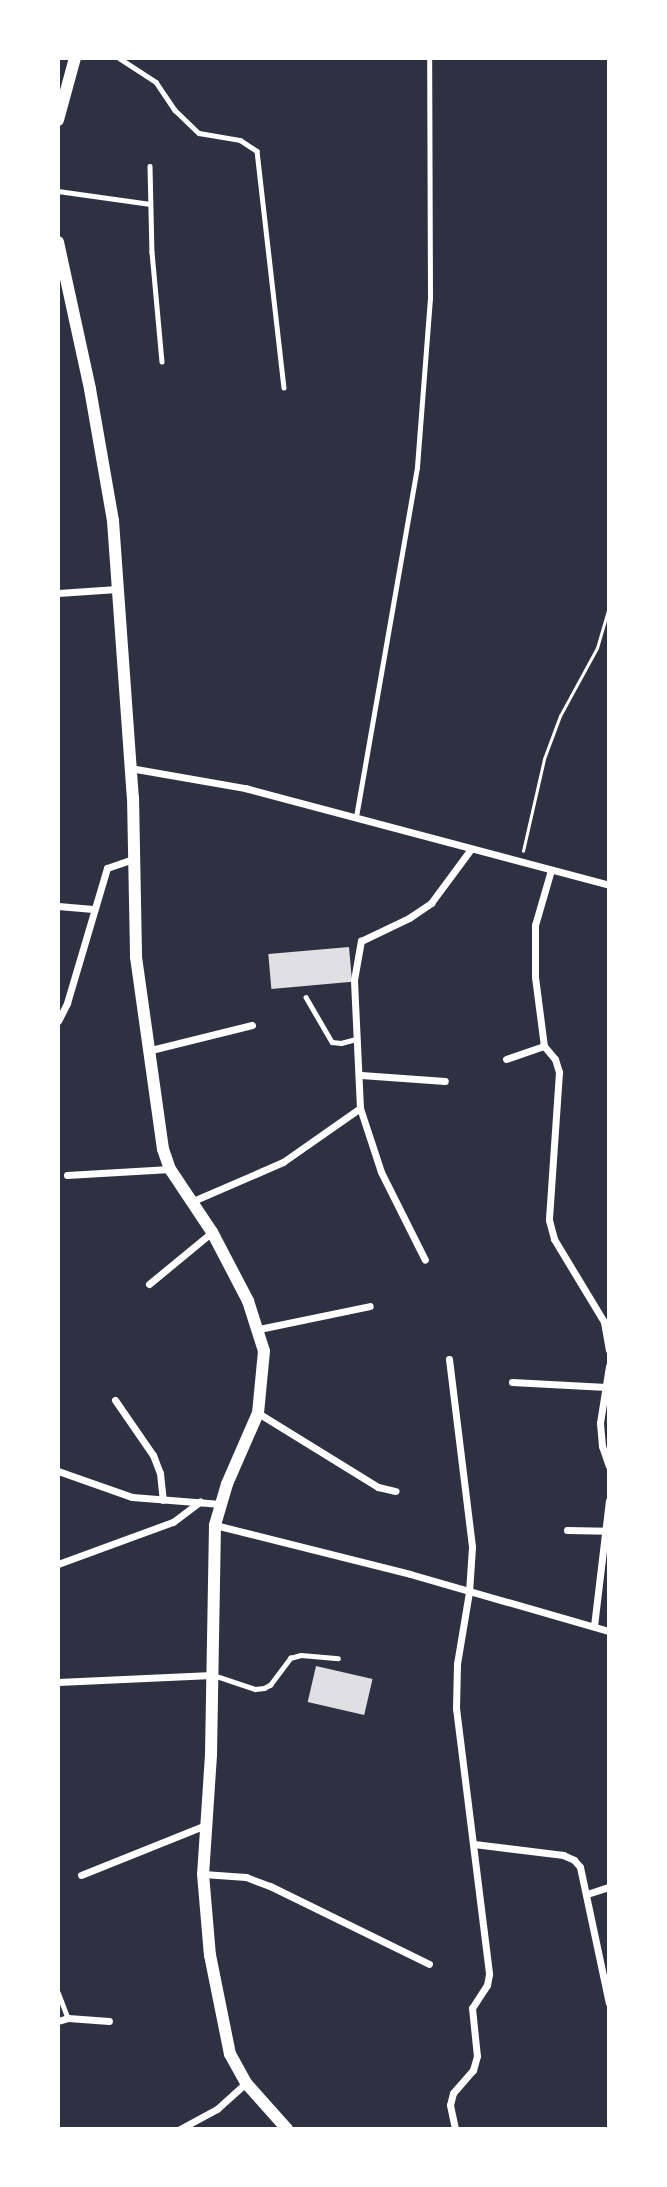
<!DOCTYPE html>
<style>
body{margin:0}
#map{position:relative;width:667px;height:2187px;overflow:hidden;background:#2d3142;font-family:"Work Sans",sans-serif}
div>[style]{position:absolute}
.building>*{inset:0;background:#e0e0e3;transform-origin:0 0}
.path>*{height:2.5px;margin:-1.25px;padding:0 1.25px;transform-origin:1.25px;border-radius:1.25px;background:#fff}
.service>*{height:4.5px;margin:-2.25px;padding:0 2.25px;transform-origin:2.25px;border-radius:2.25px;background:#fff}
.minor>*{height:7px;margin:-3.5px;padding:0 3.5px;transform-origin:3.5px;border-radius:3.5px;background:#fff}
.tertiary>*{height:12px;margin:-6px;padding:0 6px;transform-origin:6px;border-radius:6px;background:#fff}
span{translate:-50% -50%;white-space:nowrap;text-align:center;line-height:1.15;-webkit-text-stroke:5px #fff;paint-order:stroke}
.frame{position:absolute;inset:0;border:60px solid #fff;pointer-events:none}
</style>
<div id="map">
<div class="building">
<div style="left:349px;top:947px;width:35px;height:81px;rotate:85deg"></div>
<div style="left:316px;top:1666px;width:58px;height:37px;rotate:13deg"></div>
</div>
<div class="path">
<div style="left:523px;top:851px;width:94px;rotate:-77.1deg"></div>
<div style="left:544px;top:759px;width:46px;rotate:-69.6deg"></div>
<div style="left:560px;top:716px;width:77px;rotate:-61.4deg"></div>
<div style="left:597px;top:648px;width:43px;rotate:-73.7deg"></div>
</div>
<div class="service">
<div style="left:119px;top:58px;width:44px;rotate:33deg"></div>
<div style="left:156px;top:82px;width:34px;rotate:56deg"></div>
<div style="left:175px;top:110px;width:33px;rotate:44deg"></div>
<div style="left:199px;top:133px;width:42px;rotate:9.7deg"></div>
<div style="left:240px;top:140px;width:20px;rotate:33deg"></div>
<div style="left:257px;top:151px;width:238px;rotate:83.5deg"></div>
<div style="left:150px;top:166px;width:86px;rotate:88.7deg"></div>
<div style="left:152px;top:252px;width:110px;rotate:84.8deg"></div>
<div style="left:58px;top:191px;width:93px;rotate:8deg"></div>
<div style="left:356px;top:817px;width:355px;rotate:-80.1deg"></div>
<div style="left:417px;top:467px;width:169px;rotate:-85.6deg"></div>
<div style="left:430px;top:299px;width:241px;rotate:-90.2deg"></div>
<div style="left:306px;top:997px;width:52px;rotate:60deg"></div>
<div style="left:332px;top:1042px;width:9px;rotate:6deg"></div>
<div style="left:341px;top:1043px;width:16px;rotate:-15deg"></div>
<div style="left:216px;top:1676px;width:41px;rotate:18.4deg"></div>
<div style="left:255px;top:1689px;width:9px;rotate:-6deg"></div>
<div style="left:264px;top:1688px;width:7px;rotate:-27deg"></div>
<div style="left:270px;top:1685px;width:34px;rotate:-53deg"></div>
<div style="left:290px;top:1658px;width:11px;rotate:-15deg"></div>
<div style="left:301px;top:1655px;width:37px;rotate:5deg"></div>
<div style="left:58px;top:1992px;width:28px;rotate:69deg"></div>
</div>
<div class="minor">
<div style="left:58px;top:593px;width:59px;rotate:-3.9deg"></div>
<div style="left:130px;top:768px;width:117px;rotate:9.9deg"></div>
<div style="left:245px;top:788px;width:377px;rotate:14.9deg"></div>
<div style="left:551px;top:870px;width:57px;rotate:106.2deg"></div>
<div style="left:535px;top:925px;width:52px;rotate:90deg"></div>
<div style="left:535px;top:977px;width:70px;rotate:82.6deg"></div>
<div style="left:544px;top:1046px;width:17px;rotate:50deg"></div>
<div style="left:555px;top:1059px;width:14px;rotate:73deg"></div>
<div style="left:559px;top:1072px;width:148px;rotate:93.9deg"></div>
<div style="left:549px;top:1220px;width:20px;rotate:75deg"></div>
<div style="left:554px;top:1239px;width:97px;rotate:58.9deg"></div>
<div style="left:604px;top:1322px;width:28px;rotate:80deg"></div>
<div style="left:58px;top:906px;width:35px;rotate:5deg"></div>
<div style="left:58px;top:1021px;width:20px;rotate:-63deg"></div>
<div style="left:67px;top:1003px;width:141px;rotate:-73.5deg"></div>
<div style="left:107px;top:868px;width:28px;rotate:-19deg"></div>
<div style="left:151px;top:1050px;width:104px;rotate:-13.9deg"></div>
<div style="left:506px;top:1059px;width:40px;rotate:-18.9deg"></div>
<div style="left:361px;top:1075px;width:84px;rotate:4.1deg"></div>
<div style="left:360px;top:1108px;width:67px;rotate:71.8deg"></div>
<div style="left:381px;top:1172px;width:98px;rotate:63.4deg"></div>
<div style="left:67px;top:1175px;width:103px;rotate:-3.3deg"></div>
<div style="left:193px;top:1201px;width:98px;rotate:-23.4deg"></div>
<div style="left:283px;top:1162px;width:94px;rotate:-35deg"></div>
<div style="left:360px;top:1108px;width:128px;rotate:-92.7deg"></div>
<div style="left:354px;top:980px;width:40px;rotate:-80deg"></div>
<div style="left:361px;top:941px;width:53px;rotate:-25.6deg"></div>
<div style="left:409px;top:918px;width:27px;rotate:-34deg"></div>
<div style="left:431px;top:903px;width:67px;rotate:-53.5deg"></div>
<div style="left:149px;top:1284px;width:82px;rotate:-39.5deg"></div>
<div style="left:259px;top:1329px;width:113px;rotate:-11.7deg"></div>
<div style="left:449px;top:1359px;width:189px;rotate:83deg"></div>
<div style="left:472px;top:1547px;width:45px;rotate:93.8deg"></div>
<div style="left:469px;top:1592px;width:73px;rotate:99.5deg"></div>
<div style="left:457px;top:1664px;width:44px;rotate:91.3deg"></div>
<div style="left:456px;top:1708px;width:268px;rotate:82.9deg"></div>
<div style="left:489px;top:1974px;width:11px;rotate:100deg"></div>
<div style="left:487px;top:1985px;width:27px;rotate:123deg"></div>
<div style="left:472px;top:2008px;width:48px;rotate:84.1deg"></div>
<div style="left:477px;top:2056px;width:15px;rotate:106deg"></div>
<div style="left:473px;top:2070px;width:30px;rotate:131deg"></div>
<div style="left:453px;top:2093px;width:12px;rotate:104deg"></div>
<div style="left:450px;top:2105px;width:25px;rotate:78deg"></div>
<div style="left:609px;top:1366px;width:58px;rotate:99deg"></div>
<div style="left:600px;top:1423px;width:23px;rotate:85deg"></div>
<div style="left:602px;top:1446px;width:21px;rotate:71deg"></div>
<div style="left:512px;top:1382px;width:94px;rotate:3deg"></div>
<div style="left:115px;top:1400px;width:67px;rotate:55.4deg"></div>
<div style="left:153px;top:1455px;width:19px;rotate:69deg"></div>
<div style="left:160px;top:1473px;width:27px;rotate:84deg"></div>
<div style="left:258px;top:1413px;width:141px;rotate:31.7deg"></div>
<div style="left:378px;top:1487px;width:18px;rotate:13deg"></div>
<div style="left:58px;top:1471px;width:78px;rotate:19.4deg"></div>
<div style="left:132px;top:1497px;width:89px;rotate:4.5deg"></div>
<div style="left:215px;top:1525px;width:201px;rotate:14.1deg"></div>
<div style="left:410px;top:1574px;width:207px;rotate:16deg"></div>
<div style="left:567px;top:1530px;width:39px;rotate:1deg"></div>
<div style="left:58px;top:1564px;width:122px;rotate:-20.1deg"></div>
<div style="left:173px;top:1522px;width:34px;rotate:-37deg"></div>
<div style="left:594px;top:1626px;width:126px;rotate:-83.2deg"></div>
<div style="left:58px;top:1682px;width:154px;rotate:-2.6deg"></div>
<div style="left:474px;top:1844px;width:90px;rotate:7deg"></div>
<div style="left:563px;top:1855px;width:12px;rotate:24deg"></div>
<div style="left:574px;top:1860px;width:9px;rotate:49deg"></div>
<div style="left:580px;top:1867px;width:139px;rotate:78deg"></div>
<div style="left:203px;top:1874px;width:43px;rotate:4deg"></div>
<div style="left:246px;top:1877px;width:26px;rotate:21deg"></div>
<div style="left:270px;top:1886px;width:177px;rotate:26.1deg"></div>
<div style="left:81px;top:1875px;width:135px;rotate:-21.8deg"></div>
<div style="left:587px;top:1894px;width:23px;rotate:-18deg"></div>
<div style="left:58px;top:2021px;width:10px;rotate:-17deg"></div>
<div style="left:68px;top:2018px;width:41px;rotate:4.2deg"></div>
<div style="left:180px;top:2129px;width:42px;rotate:-28.4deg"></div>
<div style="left:217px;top:2109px;width:39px;rotate:-42deg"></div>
</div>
<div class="tertiary">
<div style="left:58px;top:120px;width:64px;rotate:-74.7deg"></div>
<div style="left:58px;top:242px;width:150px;rotate:77.7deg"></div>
<div style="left:90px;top:389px;width:134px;rotate:80.1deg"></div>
<div style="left:113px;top:521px;width:277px;rotate:85.9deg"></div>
<div style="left:133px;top:797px;width:160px;rotate:88.9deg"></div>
<div style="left:136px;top:957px;width:194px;rotate:82deg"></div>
<div style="left:163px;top:1149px;width:21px;rotate:71deg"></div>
<div style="left:170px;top:1169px;width:76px;rotate:56.3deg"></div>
<div style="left:212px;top:1232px;width:78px;rotate:62.4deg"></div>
<div style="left:248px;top:1301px;width:52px;rotate:72.3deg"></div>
<div style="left:264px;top:1351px;width:62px;rotate:95.5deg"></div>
<div style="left:258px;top:1413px;width:77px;rotate:113.6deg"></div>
<div style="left:227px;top:1484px;width:43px;rotate:106.3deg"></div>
<div style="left:215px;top:1525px;width:230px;rotate:91deg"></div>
<div style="left:211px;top:1755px;width:119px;rotate:93.8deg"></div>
<div style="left:203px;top:1874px;width:81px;rotate:85.1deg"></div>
<div style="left:210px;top:1955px;width:101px;rotate:78.6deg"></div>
<div style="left:230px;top:2054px;width:33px;rotate:61deg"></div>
<div style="left:246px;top:2083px;width:62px;rotate:48.3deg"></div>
</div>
<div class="frame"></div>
</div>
